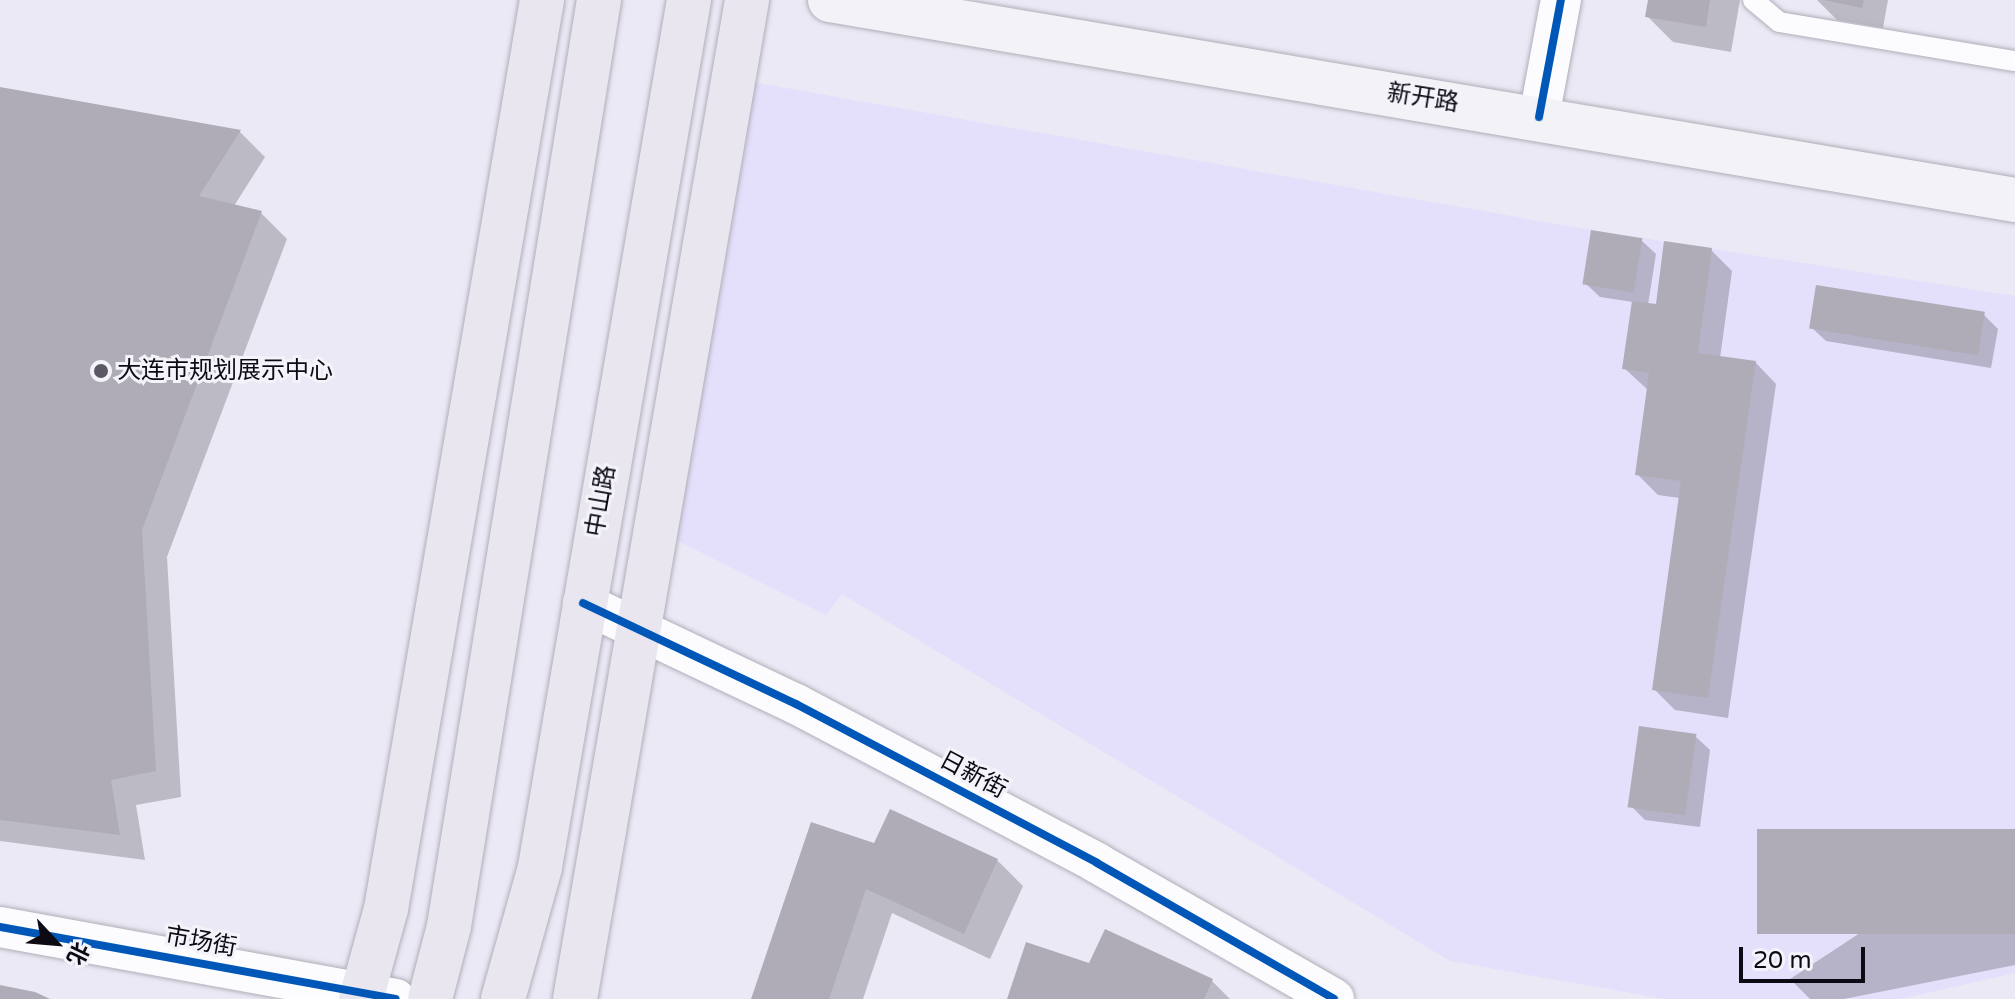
<!DOCTYPE html>
<meta charset="utf-8">
<style>
body{margin:0}
#map{position:relative;width:2015px;height:999px;overflow:hidden;background:#ece9f6;font-family:"Varela Round","Noto Sans SC",sans-serif}
div>[style]{position:absolute}
.built>*{inset:0;background:#e4dffa}
.shadow>*{inset:0;background:#0003}
.building>*{inset:0;background:#afacb8;transform-origin:0 0}
.roads{filter:drop-shadow(0 0 2px #b0aeb9) drop-shadow(0 0 2px #b0aeb9)}
.service>*{height:20px;margin:-10px;padding:0 10px;transform-origin:10px;border-radius:10px;background:#fcfcfe}
.minor>*{height:40px;margin:-20px;padding:0 20px;transform-origin:20px;border-radius:20px;background:#fcfcfe}
.secondary>*{height:44px;margin:-22px;padding:0 22px;transform-origin:22px;border-radius:22px;background:#f3f2f6}
.primary>*{height:44px;margin:-22px;padding:0 22px;transform-origin:22px;border-radius:22px;background:#e9e6ef}
.cycleway>*{height:8px;margin:-4px;padding:0 4px;transform-origin:4px;border-radius:4px;background:#0057b8}
.dots>*{width:22px;height:22px;translate:-50% -50%;box-sizing:border-box;border:4px solid #f4f3fa;border-radius:50%}
span{translate:-50% -50%;white-space:nowrap;text-align:center;line-height:1.15;-webkit-text-stroke:6px #f4f3fa;paint-order:stroke}
.street-label{font-size:24px;color:#0d0a14}
.poi-label{font-size:24px;color:#0d0a14}
.left{translate:0 -50%;text-align:left}
.north{position:absolute;left:16px;top:903px;width:80px;height:80px;-webkit-text-stroke:6px #f4f3fa;paint-order:stroke;rotate:116deg;font-size:22px;font-weight:700;line-height:32px;text-align:center;color:#0d0a14}
.north::after{content:'';display:block;margin:auto;width:28px;height:36px;background:#0d0a14;clip-path:polygon(50% 0,100% 100%,50% 72%,0 100%)}
.scale{position:absolute;left:1739px;top:947px;width:126px;height:36px;box-sizing:border-box;border:4px solid #0d0a14;border-top:0;padding-left:10px;font-size:24px;line-height:28px;white-space:nowrap;color:#0d0a14;-webkit-text-stroke:6px #f4f3fa;paint-order:stroke}
</style>
<div id="map">
<div class="built">
<div style="clip-path:polygon(752px 82px,1591px 230px,2015px 296px,2015px 973px,1900px 999px,1664px 999px,1450px 961px,842px 594px,826px 615px,672px 538px)"></div>
</div>
<div class="shadow">
<div style="clip-path:polygon(1650px 0,1740px 0,1731px 52px,1673px 42px,1647px 16px)"></div>
<div style="clip-path:polygon(1817px 0,1888px 0,1883px 28px,1837px 20px)"></div>
<div style="clip-path:polygon(0 89px,240px 132px,265px 157px,234px 206px,261px 213px,287px 239px,167px 557px,181px 797px,136px 805px,145px 860px,0 841px)"></div>
<div style="clip-path:polygon(1641px 240px,1656px 254px,1648px 305px,1658px 306px,1711px 250px,1732px 271px,1720px 358px,1756px 363px,1776px 384px,1728px 718px,1675px 710px,1654px 689px,1680px 498px,1658px 495px,1637px 474px,1648px 390px,1624px 368px,1633px 302px,1600px 297px,1585px 283px)"></div>
<div style="clip-path:polygon(1984px 315px,1998px 329px,1991px 368px,1826px 341px,1811px 327px)"></div>
<div style="clip-path:polygon(1695px 736px,1710px 750px,1700px 827px,1645px 820px,1631px 806px)"></div>
<div style="clip-path:polygon(2015px 831px,2015px 965px,1844px 999px,1810px 999px,1790px 979px)"></div>
<div style="clip-path:polygon(875px 846px,997px 860px,1023px 886px,990px 959px,892px 913px,863px 999px,753px 999px)"></div>
<div style="clip-path:polygon(1090px 966px,1212px 981px,1230px 999px,1009px 999px)"></div>
</div>
<div class="building">
<div style="clip-path:polygon(1648px 0,1710px 0,1706px 27px,1645px 17px)"></div>
<div style="clip-path:polygon(1824px 0,1864px 0,1862px 8px)"></div>
<div style="clip-path:polygon(0 87px,241px 130px,199px 196px,262px 211px,142px 530px,156px 771px,111px 780px,120px 835px,0 820px)"></div>
<div style="left:1591px;top:230px;width:52px;height:55px;rotate:9deg"></div>
<div style="clip-path:polygon(1664px 241px,1712px 248px,1698px 353px,1756px 361px,1708px 698px,1652px 690px,1681px 481px,1635px 475px,1649px 373px,1622px 369px,1632px 301px,1656px 304px)"></div>
<div style="left:1816px;top:285px;width:171px;height:44px;rotate:9deg"></div>
<div style="left:1639px;top:726px;width:58px;height:82px;rotate:8deg"></div>
<div style="clip-path:polygon(890px 809px,998px 859px,964px 934px,866px 889px,829px 999px,751px 999px,811px 822px,874px 843px)"></div>
<div style="left:2015px;top:829px;width:105px;height:258px;rotate:90deg"></div>
<div style="clip-path:polygon(1105px 929px,1213px 979px,1204px 999px,1007px 999px,1026px 942px,1089px 963px)"></div>
<div style="clip-path:polygon(0 985px,35px 992px,50px 999px,0 999px)"></div>
</div>
<div class="roads">
<div class="service">
<div style="left:1753px;top:0;width:34px;rotate:40deg"></div>
<div style="left:1779px;top:22px;width:239px;rotate:9.4deg"></div>
</div>
<div class="minor">
<div style="left:1539px;top:117px;width:119px;rotate:-79.4deg"></div>
<div style="left:583px;top:603px;width:236px;rotate:25.4deg"></div>
<div style="left:796px;top:704px;width:340px;rotate:27.8deg"></div>
<div style="left:1097px;top:863px;width:273px;rotate:29.8deg"></div>
<div style="left:0;top:927px;width:402px;rotate:10.3deg"></div>
</div>
<div class="secondary">
<div style="left:830px;top:0;width:1202px;rotate:9.58deg"></div>
</div>
<div class="primary">
<div style="left:361px;top:999px;width:93px;rotate:-74.5deg"></div>
<div style="left:386px;top:909px;width:922px;rotate:-80.26deg"></div>
<div style="left:430px;top:999px;width:75px;rotate:-75.4deg"></div>
<div style="left:449px;top:926px;width:938px;rotate:-80.8deg"></div>
<div style="left:503px;top:999px;width:137px;rotate:-74.3deg"></div>
<div style="left:540px;top:867px;width:880px;rotate:-80.25deg"></div>
<div style="left:575px;top:999px;width:1014px;rotate:-80.23deg"></div>
</div>
</div>
<div class="cycleway">
<div style="left:1539px;top:117px;width:119px;rotate:-79.4deg"></div>
<div style="left:583px;top:603px;width:236px;rotate:25.4deg"></div>
<div style="left:796px;top:704px;width:340px;rotate:27.8deg"></div>
<div style="left:1097px;top:863px;width:273px;rotate:29.8deg"></div>
<div style="left:0;top:927px;width:402px;rotate:10.3deg"></div>
</div>
<div class="dots">
<div style="left:101px;top:371px;background:#5b5863"></div>
</div>
<div class="street-label">
<span style="left:1423px;top:98px;rotate:9deg">新开路</span>
<span style="left:601px;top:501px;rotate:-80deg">中山路</span>
<span style="left:973px;top:775px;rotate:28deg">日新街</span>
<span style="left:201px;top:942px;rotate:10deg">市场街</span>
</div>
<div class="poi-label">
<span class="left" style="left:117px;top:371px">大连市规划展示中心</span>
</div>
<div class="north">北</div>
<div class="scale">20 m</div>
</div>
